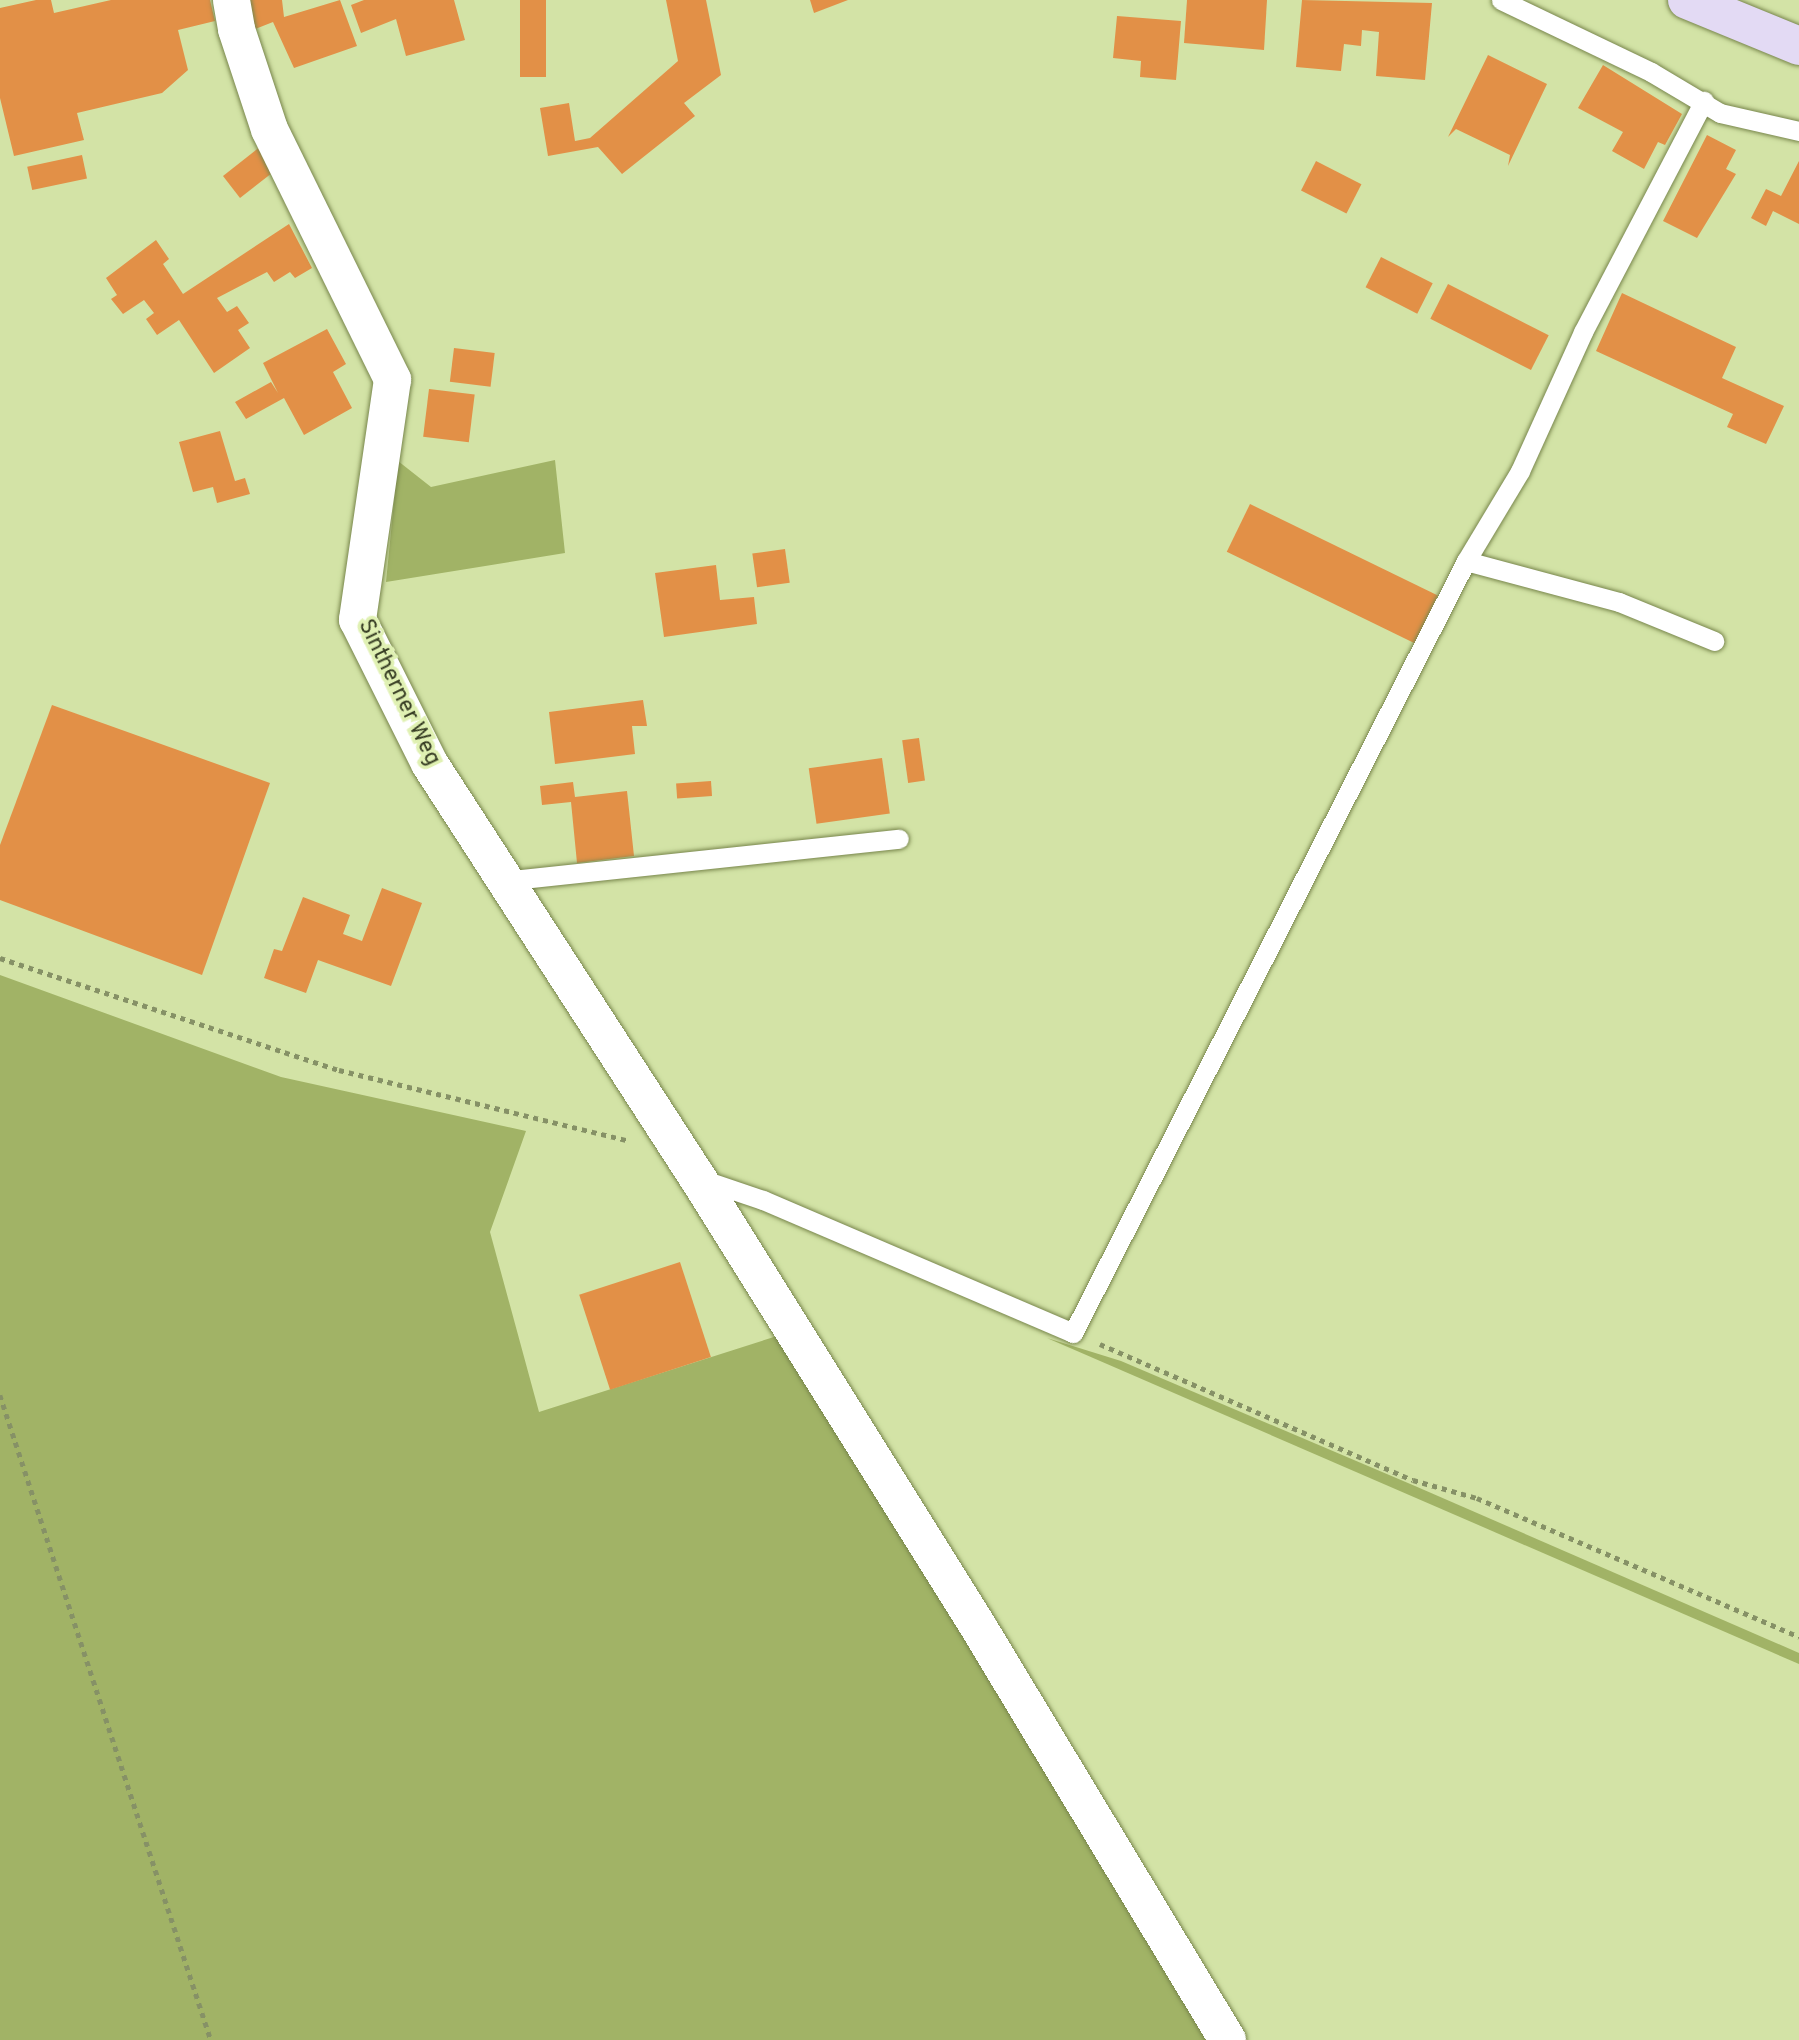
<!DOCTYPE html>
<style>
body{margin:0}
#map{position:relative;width:1799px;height:2040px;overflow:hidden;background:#d3e3a6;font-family:Overpass,sans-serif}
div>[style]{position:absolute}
.green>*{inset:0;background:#a1b366}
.building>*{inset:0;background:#e29047;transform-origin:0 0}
.path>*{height:4.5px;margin-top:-2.25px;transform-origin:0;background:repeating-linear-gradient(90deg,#869166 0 5px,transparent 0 10px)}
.roads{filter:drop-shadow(0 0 2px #78864c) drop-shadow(0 0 2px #78864c)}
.lane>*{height:19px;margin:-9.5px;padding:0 9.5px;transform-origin:9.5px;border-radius:9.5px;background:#fff}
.street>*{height:37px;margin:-18.5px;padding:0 18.5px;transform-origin:18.5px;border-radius:18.5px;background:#fff}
.secondary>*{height:38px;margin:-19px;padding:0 19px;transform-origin:19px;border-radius:19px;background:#e3daf4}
span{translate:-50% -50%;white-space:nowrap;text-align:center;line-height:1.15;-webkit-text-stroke:7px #e0f1b3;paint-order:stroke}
.street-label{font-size:23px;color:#363c23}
</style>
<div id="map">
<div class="green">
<div style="clip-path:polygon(555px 460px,565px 553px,386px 582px,398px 461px,431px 487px)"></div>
<div style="clip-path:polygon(0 975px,281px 1077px,526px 1131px,490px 1232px,539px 1412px,777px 1336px,1139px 1920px,1206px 2040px,0 2040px)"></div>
<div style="clip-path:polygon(1047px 1338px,1121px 1361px,1415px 1486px,1799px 1653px,1799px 1664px)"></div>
</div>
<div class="building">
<div style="clip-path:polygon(36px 0,51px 0,54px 13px,111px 0,210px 0,215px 21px,178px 30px,188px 70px,162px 93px,77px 113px,84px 140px,14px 156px,0 98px,0 8px)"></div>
<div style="clip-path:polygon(249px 0,282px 0,284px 17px,340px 0,357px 46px,294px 68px,273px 22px,253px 30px)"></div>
<div style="clip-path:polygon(364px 0,454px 0,465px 40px,406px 56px,396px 19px,361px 33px,351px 5px)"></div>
<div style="left:520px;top:0;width:26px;height:77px"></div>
<div style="clip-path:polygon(666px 0,706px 0,721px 75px,684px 103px,695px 116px,622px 174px,598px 147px,548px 156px,540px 108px,569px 103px,575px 141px,590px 138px,678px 61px)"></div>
<div style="clip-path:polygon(810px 0,848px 0,814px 13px)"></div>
<div style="clip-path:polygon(1187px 0,1267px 0,1264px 50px,1184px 43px)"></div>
<div style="clip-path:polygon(1302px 0,1432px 3px,1425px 80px,1376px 76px,1379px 32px,1362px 30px,1361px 46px,1344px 44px,1341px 71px,1296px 67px)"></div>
<div style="clip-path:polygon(1117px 16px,1181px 21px,1176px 80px,1140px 77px,1141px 61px,1113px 58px)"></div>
<div style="clip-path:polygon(1488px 55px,1547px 84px,1508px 166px,1510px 155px,1456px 129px,1448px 137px)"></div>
<div style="clip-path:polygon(1603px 65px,1682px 114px,1665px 145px,1658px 142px,1644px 169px,1612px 151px,1623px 132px,1578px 108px)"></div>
<div style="clip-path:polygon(1707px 135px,1736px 150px,1726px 169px,1736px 174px,1697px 238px,1663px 221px)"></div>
<div style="clip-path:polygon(261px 146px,272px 173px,240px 198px,223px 176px)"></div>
<div style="left:82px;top:155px;width:24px;height:56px;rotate:78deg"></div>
<div style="left:1316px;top:161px;width:51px;height:33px;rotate:27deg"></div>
<div style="clip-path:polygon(1799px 161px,1799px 224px,1773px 211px,1766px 226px,1751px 218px,1766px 189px,1781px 196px)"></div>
<div style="clip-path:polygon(289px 224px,312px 268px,295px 278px,290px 272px,274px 282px,267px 272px,217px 298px,227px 312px,237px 306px,249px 323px,238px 330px,250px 348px,214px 373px,179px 320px,157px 335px,146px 319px,154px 313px,144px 300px,123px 314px,111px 299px,117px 295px,106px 278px,156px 240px,169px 259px,163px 264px,183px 294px)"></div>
<div style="left:1381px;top:257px;width:58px;height:34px;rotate:27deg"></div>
<div style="left:1448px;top:284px;width:113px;height:39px;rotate:27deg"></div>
<div style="clip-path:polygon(1622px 293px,1736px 347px,1722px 378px,1784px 406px,1766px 444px,1727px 427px,1733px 414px,1596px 351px)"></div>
<div style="clip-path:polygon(327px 329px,346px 364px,333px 372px,352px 408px,304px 435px,284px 398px,246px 419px,235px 402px,271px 382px,278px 393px,263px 363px)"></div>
<div style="left:454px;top:348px;width:41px;height:34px;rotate:7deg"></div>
<div style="left:429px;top:389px;width:46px;height:48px;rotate:7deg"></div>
<div style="clip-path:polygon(220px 431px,235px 481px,245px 478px,250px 494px,217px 503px,213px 487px,193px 492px,179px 442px)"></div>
<div style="left:1250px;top:504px;width:209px;height:53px;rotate:26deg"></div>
<div style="left:785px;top:549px;width:34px;height:33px;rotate:82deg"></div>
<div style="clip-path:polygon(716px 565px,720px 600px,754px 597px,757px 624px,664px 637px,655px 573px)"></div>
<div style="clip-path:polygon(643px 700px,647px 726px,632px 726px,635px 754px,555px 764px,549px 712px)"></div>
<div style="clip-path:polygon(52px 705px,270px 783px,202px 975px,0 900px,0 845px)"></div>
<div style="left:919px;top:738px;width:43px;height:17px;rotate:82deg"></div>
<div style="left:882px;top:758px;width:56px;height:74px;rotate:82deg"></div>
<div style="left:711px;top:781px;width:15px;height:35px;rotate:86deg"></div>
<div style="clip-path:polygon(573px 782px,575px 797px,627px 791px,634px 856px,577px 863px,571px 802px,542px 805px,540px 786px)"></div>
<div style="clip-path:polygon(382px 888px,422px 903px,391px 986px,318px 960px,306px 993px,264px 978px,274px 949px,282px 951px,303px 897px,350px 915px,343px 934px,362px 941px)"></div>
<div style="left:680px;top:1262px;width:100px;height:106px;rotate:72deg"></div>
</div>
<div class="path">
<div style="left:0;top:958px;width:357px;rotate:18.3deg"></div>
<div style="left:339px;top:1070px;width:296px;rotate:13.7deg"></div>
<div style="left:1100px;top:1344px;width:341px;rotate:23.5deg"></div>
<div style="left:1413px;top:1480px;width:66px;rotate:15.7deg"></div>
<div style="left:1477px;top:1498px;width:351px;rotate:23.3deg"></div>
<div style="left:0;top:1395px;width:679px;rotate:71.89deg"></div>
</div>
<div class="roads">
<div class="lane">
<div style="left:1501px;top:0;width:166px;rotate:25.6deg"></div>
<div style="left:1651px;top:72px;width:80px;rotate:30.7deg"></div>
<div style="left:1720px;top:113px;width:81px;rotate:12.8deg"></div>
<div style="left:1466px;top:561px;width:158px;rotate:15deg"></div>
<div style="left:1619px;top:602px;width:103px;rotate:22.3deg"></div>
<div style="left:503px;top:881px;width:398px;rotate:-6.1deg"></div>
<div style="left:701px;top:1179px;width:65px;rotate:18.7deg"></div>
<div style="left:763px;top:1200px;width:337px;rotate:23.2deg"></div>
<div style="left:1073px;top:1333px;width:866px;rotate:-63.02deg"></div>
<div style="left:1466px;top:561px;width:105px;rotate:-59deg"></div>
<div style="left:1520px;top:471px;width:153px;rotate:-65.6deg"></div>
<div style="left:1583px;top:332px;width:261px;rotate:-62.4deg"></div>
</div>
<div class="street">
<div style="left:231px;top:0;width:29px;rotate:80deg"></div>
<div style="left:236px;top:29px;width:105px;rotate:71.7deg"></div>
<div style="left:269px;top:129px;width:279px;rotate:63.8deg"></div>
<div style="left:392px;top:379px;width:243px;rotate:98.3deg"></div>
<div style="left:357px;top:619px;width:161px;rotate:63.4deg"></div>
<div style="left:429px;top:763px;width:493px;rotate:57.1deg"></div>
<div style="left:697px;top:1177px;width:528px;rotate:57.99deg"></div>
<div style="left:977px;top:1625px;width:484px;rotate:58.9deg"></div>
</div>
<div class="secondary">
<div style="left:1687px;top:0;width:121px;rotate:22.3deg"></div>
</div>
</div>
<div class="street-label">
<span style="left:398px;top:693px;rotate:64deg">Sintherner Weg</span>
</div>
</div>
